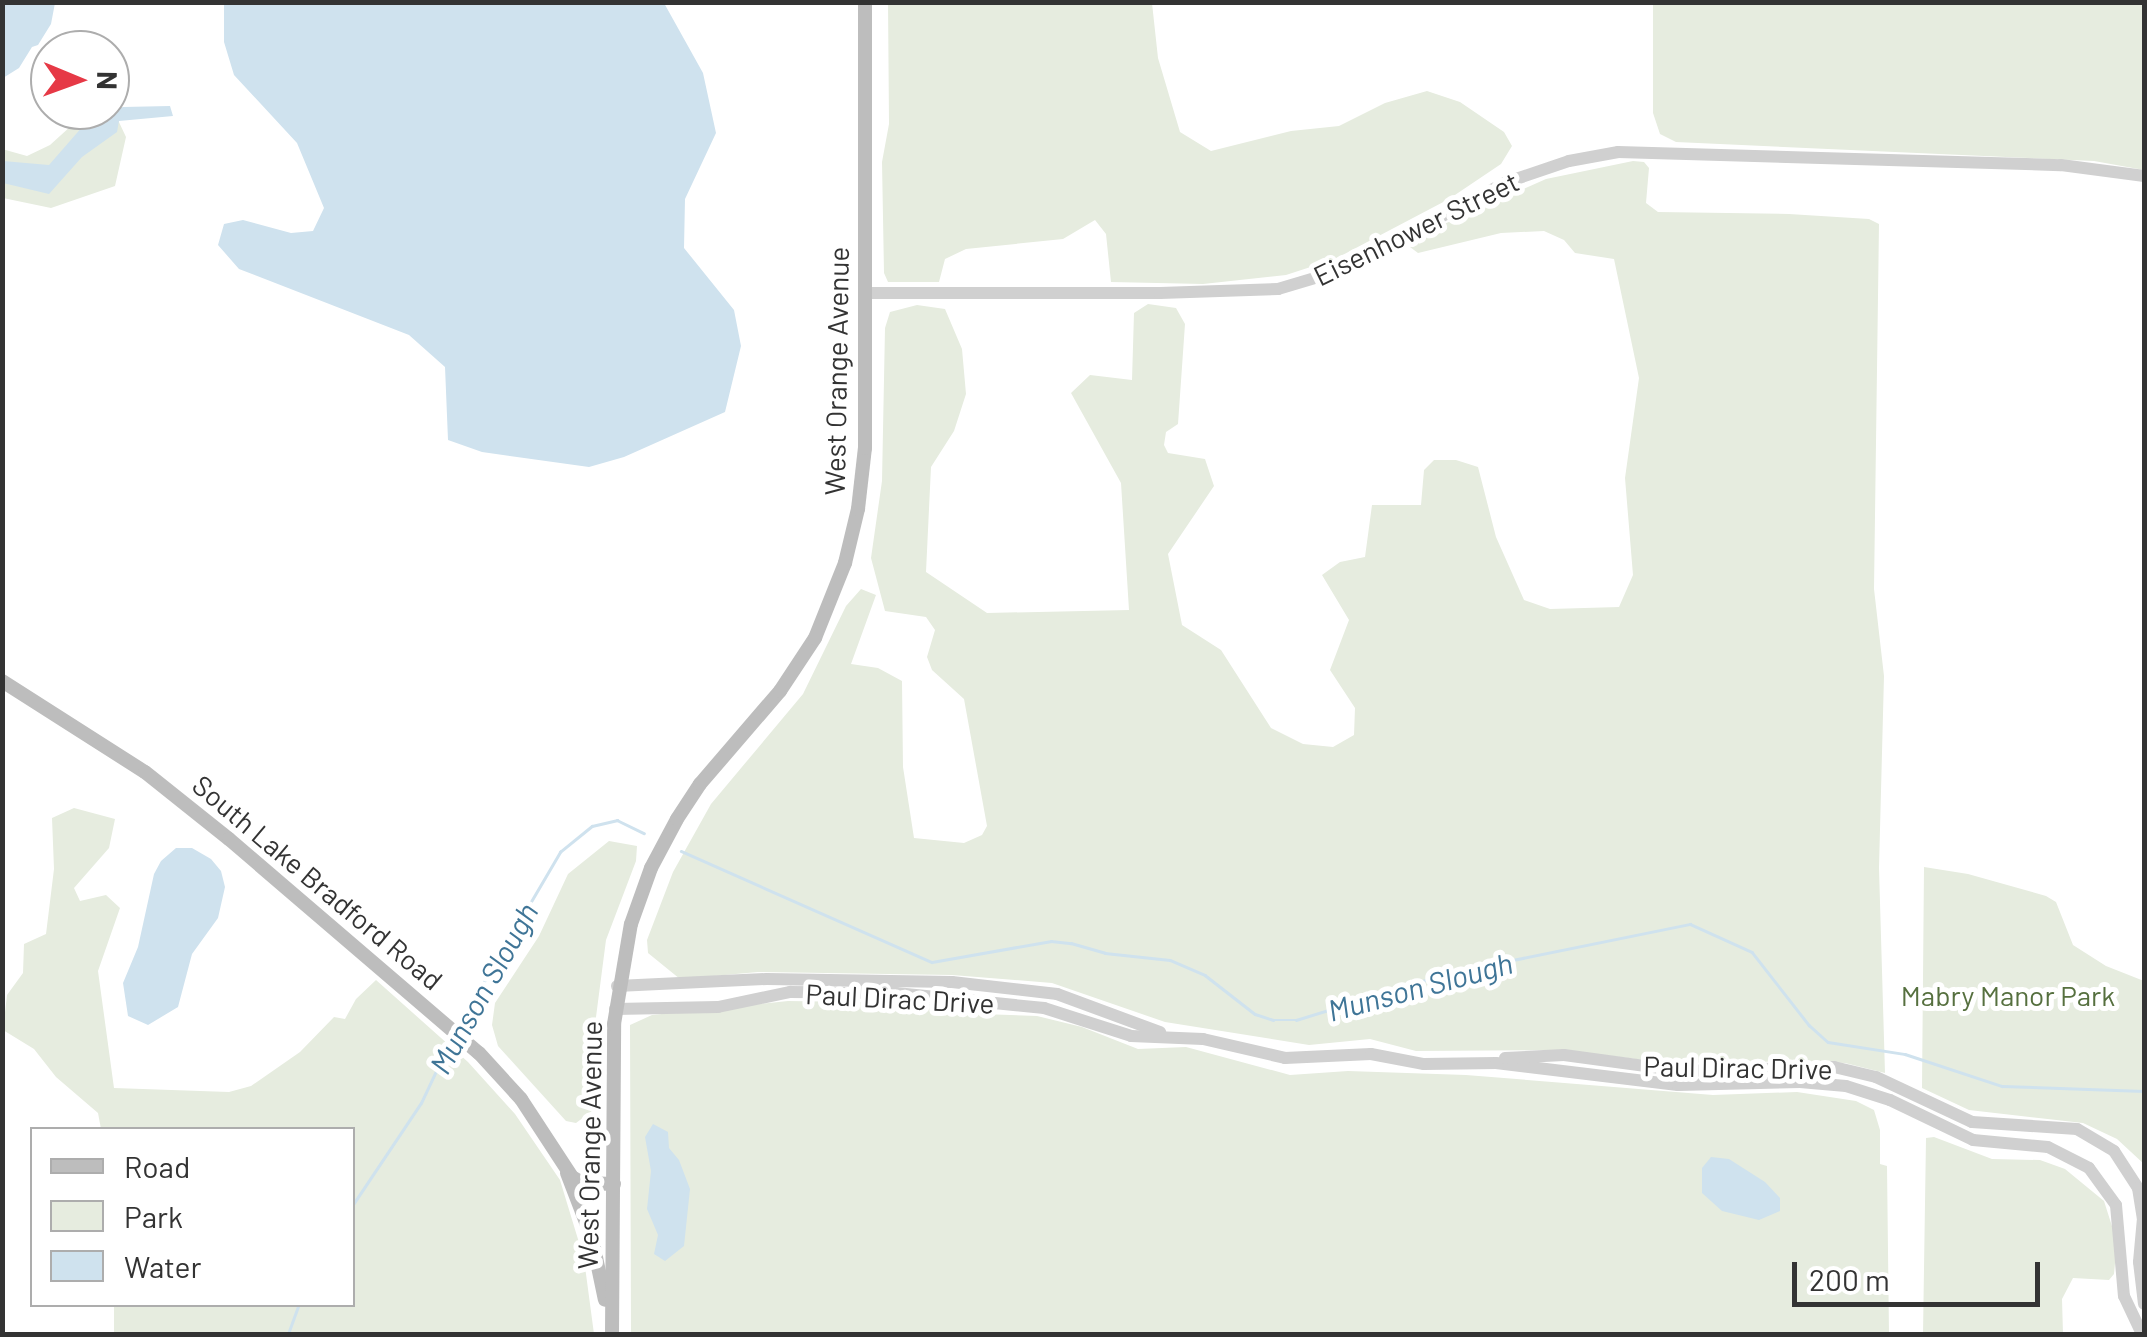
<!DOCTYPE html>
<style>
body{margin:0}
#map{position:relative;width:2147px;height:1337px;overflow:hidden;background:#fff;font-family:Barlow,sans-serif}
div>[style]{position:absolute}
.green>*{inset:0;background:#e6ecdf}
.water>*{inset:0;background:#cfe2ee}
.stream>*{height:2.5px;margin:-1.25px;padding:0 1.25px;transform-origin:1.25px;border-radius:1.25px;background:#cfe2ee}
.tertiary>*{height:12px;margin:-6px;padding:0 6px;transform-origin:6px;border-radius:6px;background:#d0d0d0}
.secondary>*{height:14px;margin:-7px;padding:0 7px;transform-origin:7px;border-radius:7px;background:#bdbdbd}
span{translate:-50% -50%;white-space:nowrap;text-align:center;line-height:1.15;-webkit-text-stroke:10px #fff;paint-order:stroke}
.street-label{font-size:28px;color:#333}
.park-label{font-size:28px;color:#56703f}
.water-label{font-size:30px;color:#3f7597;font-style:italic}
.frame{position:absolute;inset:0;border:5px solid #333;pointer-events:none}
.legend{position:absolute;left:30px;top:1127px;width:325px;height:180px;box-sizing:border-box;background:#fff;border:2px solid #adadad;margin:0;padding:12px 18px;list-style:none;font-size:30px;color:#333}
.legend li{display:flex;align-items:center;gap:20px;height:50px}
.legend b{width:50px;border:2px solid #adadad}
.north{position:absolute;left:30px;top:30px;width:100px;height:100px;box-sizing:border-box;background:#fff;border:2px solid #adadad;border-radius:50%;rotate:91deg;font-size:28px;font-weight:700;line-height:40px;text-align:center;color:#333}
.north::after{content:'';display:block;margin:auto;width:35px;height:45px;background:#e63946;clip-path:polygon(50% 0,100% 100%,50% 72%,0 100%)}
.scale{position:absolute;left:1792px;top:1262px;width:248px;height:45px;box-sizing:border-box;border:5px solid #333;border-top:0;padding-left:12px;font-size:30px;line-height:35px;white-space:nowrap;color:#333;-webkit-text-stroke:8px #fff;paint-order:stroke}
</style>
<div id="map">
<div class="green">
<div style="clip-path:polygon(888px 2px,1152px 3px,1158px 58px,1180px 132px,1211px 151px,1291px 131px,1339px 126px,1385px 103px,1427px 91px,1460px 102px,1504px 132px,1512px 146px,1501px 164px,1449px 199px,1335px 259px,1286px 275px,1203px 284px,1111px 282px,1106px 234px,1095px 220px,1063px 239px,966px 249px,945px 259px,939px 282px,888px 282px,884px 273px,882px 162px,889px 124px)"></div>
<div style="clip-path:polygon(1653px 3px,2144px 3px,2144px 170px,2094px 161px,1676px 142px,1660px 134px,1653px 113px)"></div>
<div style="clip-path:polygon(110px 103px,126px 137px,115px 186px,51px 208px,3px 198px,2px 149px,27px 156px,50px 145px,82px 116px,110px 110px)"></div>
<div style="clip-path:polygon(1633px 161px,1644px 162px,1649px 168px,1646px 203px,1658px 212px,1789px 214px,1869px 219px,1879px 224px,1874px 589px,1884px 676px,1879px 868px,1885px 1073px,1845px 1063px,1809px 1061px,1669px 1063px,1562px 1050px,1416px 1051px,1370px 1039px,1309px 1045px,1165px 1022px,1052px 983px,952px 975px,758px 972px,680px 979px,648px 953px,647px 940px,673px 872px,711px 804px,803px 694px,846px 606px,861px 589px,876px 595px,851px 664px,878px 668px,902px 681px,903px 767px,914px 838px,964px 843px,982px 835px,987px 826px,964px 699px,932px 670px,927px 657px,935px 630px,926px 617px,885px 611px,871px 558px,882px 481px,885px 328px,890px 312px,917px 305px,945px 309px,962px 349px,966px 394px,954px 431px,931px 467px,926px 572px,987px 613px,1129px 610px,1121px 483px,1071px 393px,1090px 375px,1132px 380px,1134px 313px,1148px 304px,1176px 308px,1185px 324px,1178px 424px,1166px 432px,1164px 445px,1168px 453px,1205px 459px,1214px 486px,1168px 554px,1182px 625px,1221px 650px,1271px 728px,1303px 744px,1333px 747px,1354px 735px,1355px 708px,1330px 670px,1349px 620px,1322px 575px,1340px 562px,1365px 557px,1372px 505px,1421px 505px,1424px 470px,1434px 460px,1456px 460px,1478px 467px,1496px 537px,1524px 600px,1550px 609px,1619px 607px,1633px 575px,1625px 478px,1639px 378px,1614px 259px,1575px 253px,1564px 240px,1544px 231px,1501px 233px,1418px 253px,1410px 247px,1442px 225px,1546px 179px)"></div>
<div style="clip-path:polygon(74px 808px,115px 819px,109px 848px,74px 888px,80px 901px,106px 895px,120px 908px,98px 971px,114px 1088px,229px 1092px,251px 1086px,300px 1052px,334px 1017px,345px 1019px,356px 999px,376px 980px,468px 1062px,515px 1114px,560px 1180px,584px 1259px,594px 1334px,114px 1334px,114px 1305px,352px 1304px,352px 1130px,101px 1129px,98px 1113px,56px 1077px,34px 1049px,3px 1030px,7px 995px,23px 973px,24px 944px,46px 934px,54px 869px,52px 818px)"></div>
<div style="clip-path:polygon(609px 841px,637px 846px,636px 861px,606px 940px,592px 1048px,592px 1111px,576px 1123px,566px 1121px,498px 1046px,492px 1025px,495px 1003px,539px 936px,568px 874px)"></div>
<div style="clip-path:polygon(1924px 867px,1968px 874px,2046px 896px,2056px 902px,2073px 945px,2106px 966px,2144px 981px,2144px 1164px,2117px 1139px,2083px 1123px,1969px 1110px,1922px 1088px)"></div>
<div style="clip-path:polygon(788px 1001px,925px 1003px,980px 1014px,1037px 1016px,1082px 1027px,1138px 1049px,1186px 1047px,1290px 1075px,1348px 1071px,1466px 1075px,1713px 1095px,1797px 1092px,1856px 1101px,1874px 1110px,1880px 1130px,1880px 1164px,1887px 1166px,1889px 1334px,631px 1334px,630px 1025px,652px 1015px)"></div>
<div style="clip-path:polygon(1934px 1137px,1992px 1159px,2040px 1160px,2065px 1169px,2104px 1201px,2117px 1242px,2114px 1274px,2109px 1280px,2073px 1278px,2062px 1299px,2063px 1334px,1923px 1334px,1926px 1138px)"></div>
</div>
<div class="water">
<div style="clip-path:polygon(3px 2px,55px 3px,51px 24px,38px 45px,32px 47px,19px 68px,3px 78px)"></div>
<div style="clip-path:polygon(224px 3px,664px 3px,703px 73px,716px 133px,685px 199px,684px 248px,734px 310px,741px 346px,725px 412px,624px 457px,589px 467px,482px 452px,448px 440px,445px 367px,409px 335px,239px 269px,218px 245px,224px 224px,243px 220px,291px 233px,313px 231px,324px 208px,297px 143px,234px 75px,224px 42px)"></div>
<div style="clip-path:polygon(170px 106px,173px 116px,119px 121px,117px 132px,82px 157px,49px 194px,3px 183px,3px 161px,49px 165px,90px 118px,123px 107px)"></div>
<div style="clip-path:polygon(176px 848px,192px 848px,211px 859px,221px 871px,225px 887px,218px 918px,192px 954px,178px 1007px,148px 1025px,128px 1016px,123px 983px,138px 947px,154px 874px,161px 861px)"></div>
<div style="clip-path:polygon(653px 1124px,668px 1132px,669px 1148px,679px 1160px,690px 1189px,684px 1246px,665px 1261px,654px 1254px,658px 1235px,647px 1209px,651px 1171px,645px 1137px)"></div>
<div style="clip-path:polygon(1711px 1157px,1729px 1159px,1765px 1182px,1780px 1198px,1780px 1211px,1759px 1220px,1722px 1211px,1702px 1193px,1702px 1168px)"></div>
</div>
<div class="stream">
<div style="left:681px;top:851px;width:274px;rotate:23.9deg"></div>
<div style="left:932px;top:962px;width:121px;rotate:-10deg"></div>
<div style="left:1051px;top:941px;width:20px;rotate:6deg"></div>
<div style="left:1071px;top:943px;width:35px;rotate:16deg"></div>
<div style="left:1105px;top:953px;width:65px;rotate:6.1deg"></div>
<div style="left:1170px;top:960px;width:38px;rotate:23deg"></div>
<div style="left:1205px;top:975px;width:63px;rotate:38deg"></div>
<div style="left:1255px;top:1014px;width:19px;rotate:18deg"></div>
<div style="left:1273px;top:1020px;width:23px"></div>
<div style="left:1296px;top:1020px;width:160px;rotate:-17.1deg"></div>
<div style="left:1449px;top:973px;width:246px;rotate:-11.5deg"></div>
<div style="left:1690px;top:924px;width:68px;rotate:24.3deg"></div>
<div style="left:1752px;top:952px;width:93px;rotate:52deg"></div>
<div style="left:1809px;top:1025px;width:25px;rotate:42deg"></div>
<div style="left:1828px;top:1042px;width:78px;rotate:8.9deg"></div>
<div style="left:1905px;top:1054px;width:102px;rotate:18.3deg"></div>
<div style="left:2002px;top:1086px;width:142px;rotate:2deg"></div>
<div style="left:458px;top:1026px;width:202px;rotate:-59.6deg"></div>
<div style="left:560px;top:852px;width:41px;rotate:-39.1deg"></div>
<div style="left:592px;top:826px;width:26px;rotate:-13deg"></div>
<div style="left:617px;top:820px;width:30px;rotate:26deg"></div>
<div style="left:352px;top:1206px;width:124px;rotate:-56.2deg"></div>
<div style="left:421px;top:1103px;width:73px;rotate:-64.8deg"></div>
<div style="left:288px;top:1334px;width:32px;rotate:-70deg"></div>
</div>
<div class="tertiary">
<div style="left:865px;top:293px;width:295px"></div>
<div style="left:1160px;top:293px;width:118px;rotate:-1.9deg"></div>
<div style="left:1278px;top:289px;width:63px;rotate:-16.7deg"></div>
<div style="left:1338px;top:271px;width:191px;rotate:-27.8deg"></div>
<div style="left:1507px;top:182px;width:65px;rotate:-18.7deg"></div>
<div style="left:1569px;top:161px;width:50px;rotate:-10.4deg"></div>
<div style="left:1618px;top:152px;width:443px;rotate:1.7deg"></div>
<div style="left:2061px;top:165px;width:84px;rotate:7.5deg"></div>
<div style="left:617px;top:986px;width:150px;rotate:-2.7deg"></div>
<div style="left:767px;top:979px;width:185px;rotate:0.9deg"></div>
<div style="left:952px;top:982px;width:106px;rotate:6.5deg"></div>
<div style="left:1057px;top:994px;width:110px;rotate:20.3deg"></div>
<div style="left:615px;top:1009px;width:103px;rotate:-1.1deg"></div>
<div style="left:718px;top:1007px;width:74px;rotate:-11.8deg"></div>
<div style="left:790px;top:992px;width:106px;rotate:0.5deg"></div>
<div style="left:896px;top:993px;width:149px;rotate:5.8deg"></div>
<div style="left:1044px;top:1008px;width:91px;rotate:17.8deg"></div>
<div style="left:1131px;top:1036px;width:72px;rotate:2.4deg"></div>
<div style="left:1203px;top:1039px;width:84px;rotate:13deg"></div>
<div style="left:1285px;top:1058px;width:86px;rotate:-2.7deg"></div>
<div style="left:1371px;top:1054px;width:54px;rotate:10.7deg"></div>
<div style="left:1424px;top:1064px;width:72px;rotate:-0.8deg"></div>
<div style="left:1496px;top:1063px;width:183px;rotate:6.9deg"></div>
<div style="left:1678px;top:1085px;width:122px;rotate:-1.4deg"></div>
<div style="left:1800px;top:1082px;width:46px;rotate:5deg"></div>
<div style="left:1846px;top:1086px;width:46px;rotate:17.7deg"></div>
<div style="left:1890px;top:1100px;width:92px;rotate:25.7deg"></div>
<div style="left:1973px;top:1140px;width:75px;rotate:5.3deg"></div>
<div style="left:2048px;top:1147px;width:46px;rotate:27.1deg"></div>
<div style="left:2089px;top:1168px;width:46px;rotate:53.9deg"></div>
<div style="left:2116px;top:1205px;width:91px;rotate:85deg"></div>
<div style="left:2124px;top:1296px;width:42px;rotate:64.7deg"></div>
<div style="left:1505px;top:1058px;width:59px;rotate:-2.9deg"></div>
<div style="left:1564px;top:1055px;width:120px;rotate:7.7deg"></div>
<div style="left:1683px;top:1071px;width:151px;rotate:-1.5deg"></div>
<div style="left:1834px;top:1067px;width:43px;rotate:13.4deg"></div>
<div style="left:1876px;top:1077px;width:106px;rotate:25.1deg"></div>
<div style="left:1972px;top:1122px;width:105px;rotate:3.8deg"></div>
<div style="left:2077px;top:1129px;width:43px;rotate:30.7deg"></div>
<div style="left:2114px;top:1151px;width:44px;rotate:57deg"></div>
<div style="left:2138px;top:1188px;width:30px;rotate:81deg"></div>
<div style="left:2143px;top:1218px;width:44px;rotate:95.2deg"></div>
<div style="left:2139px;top:1262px;width:42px;rotate:83.2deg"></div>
</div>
<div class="secondary">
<div style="left:2px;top:681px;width:169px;rotate:32.5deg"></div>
<div style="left:145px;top:772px;width:107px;rotate:38.6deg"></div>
<div style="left:229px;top:839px;width:329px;rotate:40.6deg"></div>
<div style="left:479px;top:1053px;width:62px;rotate:47.6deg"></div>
<div style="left:521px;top:1099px;width:93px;rotate:56.8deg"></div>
<div style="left:572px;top:1177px;width:13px;rotate:29deg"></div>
<div style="left:583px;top:1183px;width:31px;rotate:2deg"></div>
<div style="left:567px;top:1173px;width:70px;rotate:69deg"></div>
<div style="left:592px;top:1238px;width:63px;rotate:78.2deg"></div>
<div style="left:612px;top:1334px;width:310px;rotate:-89.6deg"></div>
<div style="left:614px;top:1024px;width:101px;rotate:-80.4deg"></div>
<div style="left:631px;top:924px;width:59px;rotate:-70.3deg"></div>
<div style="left:651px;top:868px;width:55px;rotate:-62deg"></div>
<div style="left:677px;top:819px;width:42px;rotate:-56.7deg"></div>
<div style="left:700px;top:784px;width:123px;rotate:-49.3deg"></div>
<div style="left:780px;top:691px;width:64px;rotate:-56.6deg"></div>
<div style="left:815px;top:638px;width:81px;rotate:-68.2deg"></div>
<div style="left:845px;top:563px;width:56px;rotate:-76.5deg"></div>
<div style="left:858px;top:509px;width:61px;rotate:-83.5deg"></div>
<div style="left:865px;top:448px;width:446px;rotate:-90deg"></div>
</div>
<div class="street-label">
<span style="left:1416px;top:228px;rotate:-26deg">Eisenhower Street</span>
<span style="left:836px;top:371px;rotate:-89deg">West Orange Avenue</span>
<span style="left:318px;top:882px;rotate:40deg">South Lake Bradford Road</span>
<span style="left:900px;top:998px;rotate:3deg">Paul Dirac Drive</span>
<span style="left:1738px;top:1067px;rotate:1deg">Paul Dirac Drive</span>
<span style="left:589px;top:1145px;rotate:-89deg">West Orange Avenue</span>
</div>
<div class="park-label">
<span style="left:2008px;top:995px">Mabry Manor Park</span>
</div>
<div class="water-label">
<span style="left:1420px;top:986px;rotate:-15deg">Munson Slough</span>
<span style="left:483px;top:988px;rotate:-61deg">Munson Slough</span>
</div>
<div class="frame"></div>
<ul class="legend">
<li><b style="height:12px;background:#bdbdbd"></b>Road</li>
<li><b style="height:28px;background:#e6ecdf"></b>Park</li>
<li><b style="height:28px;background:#cfe2ee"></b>Water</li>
</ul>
<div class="north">N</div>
<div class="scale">200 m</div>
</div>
